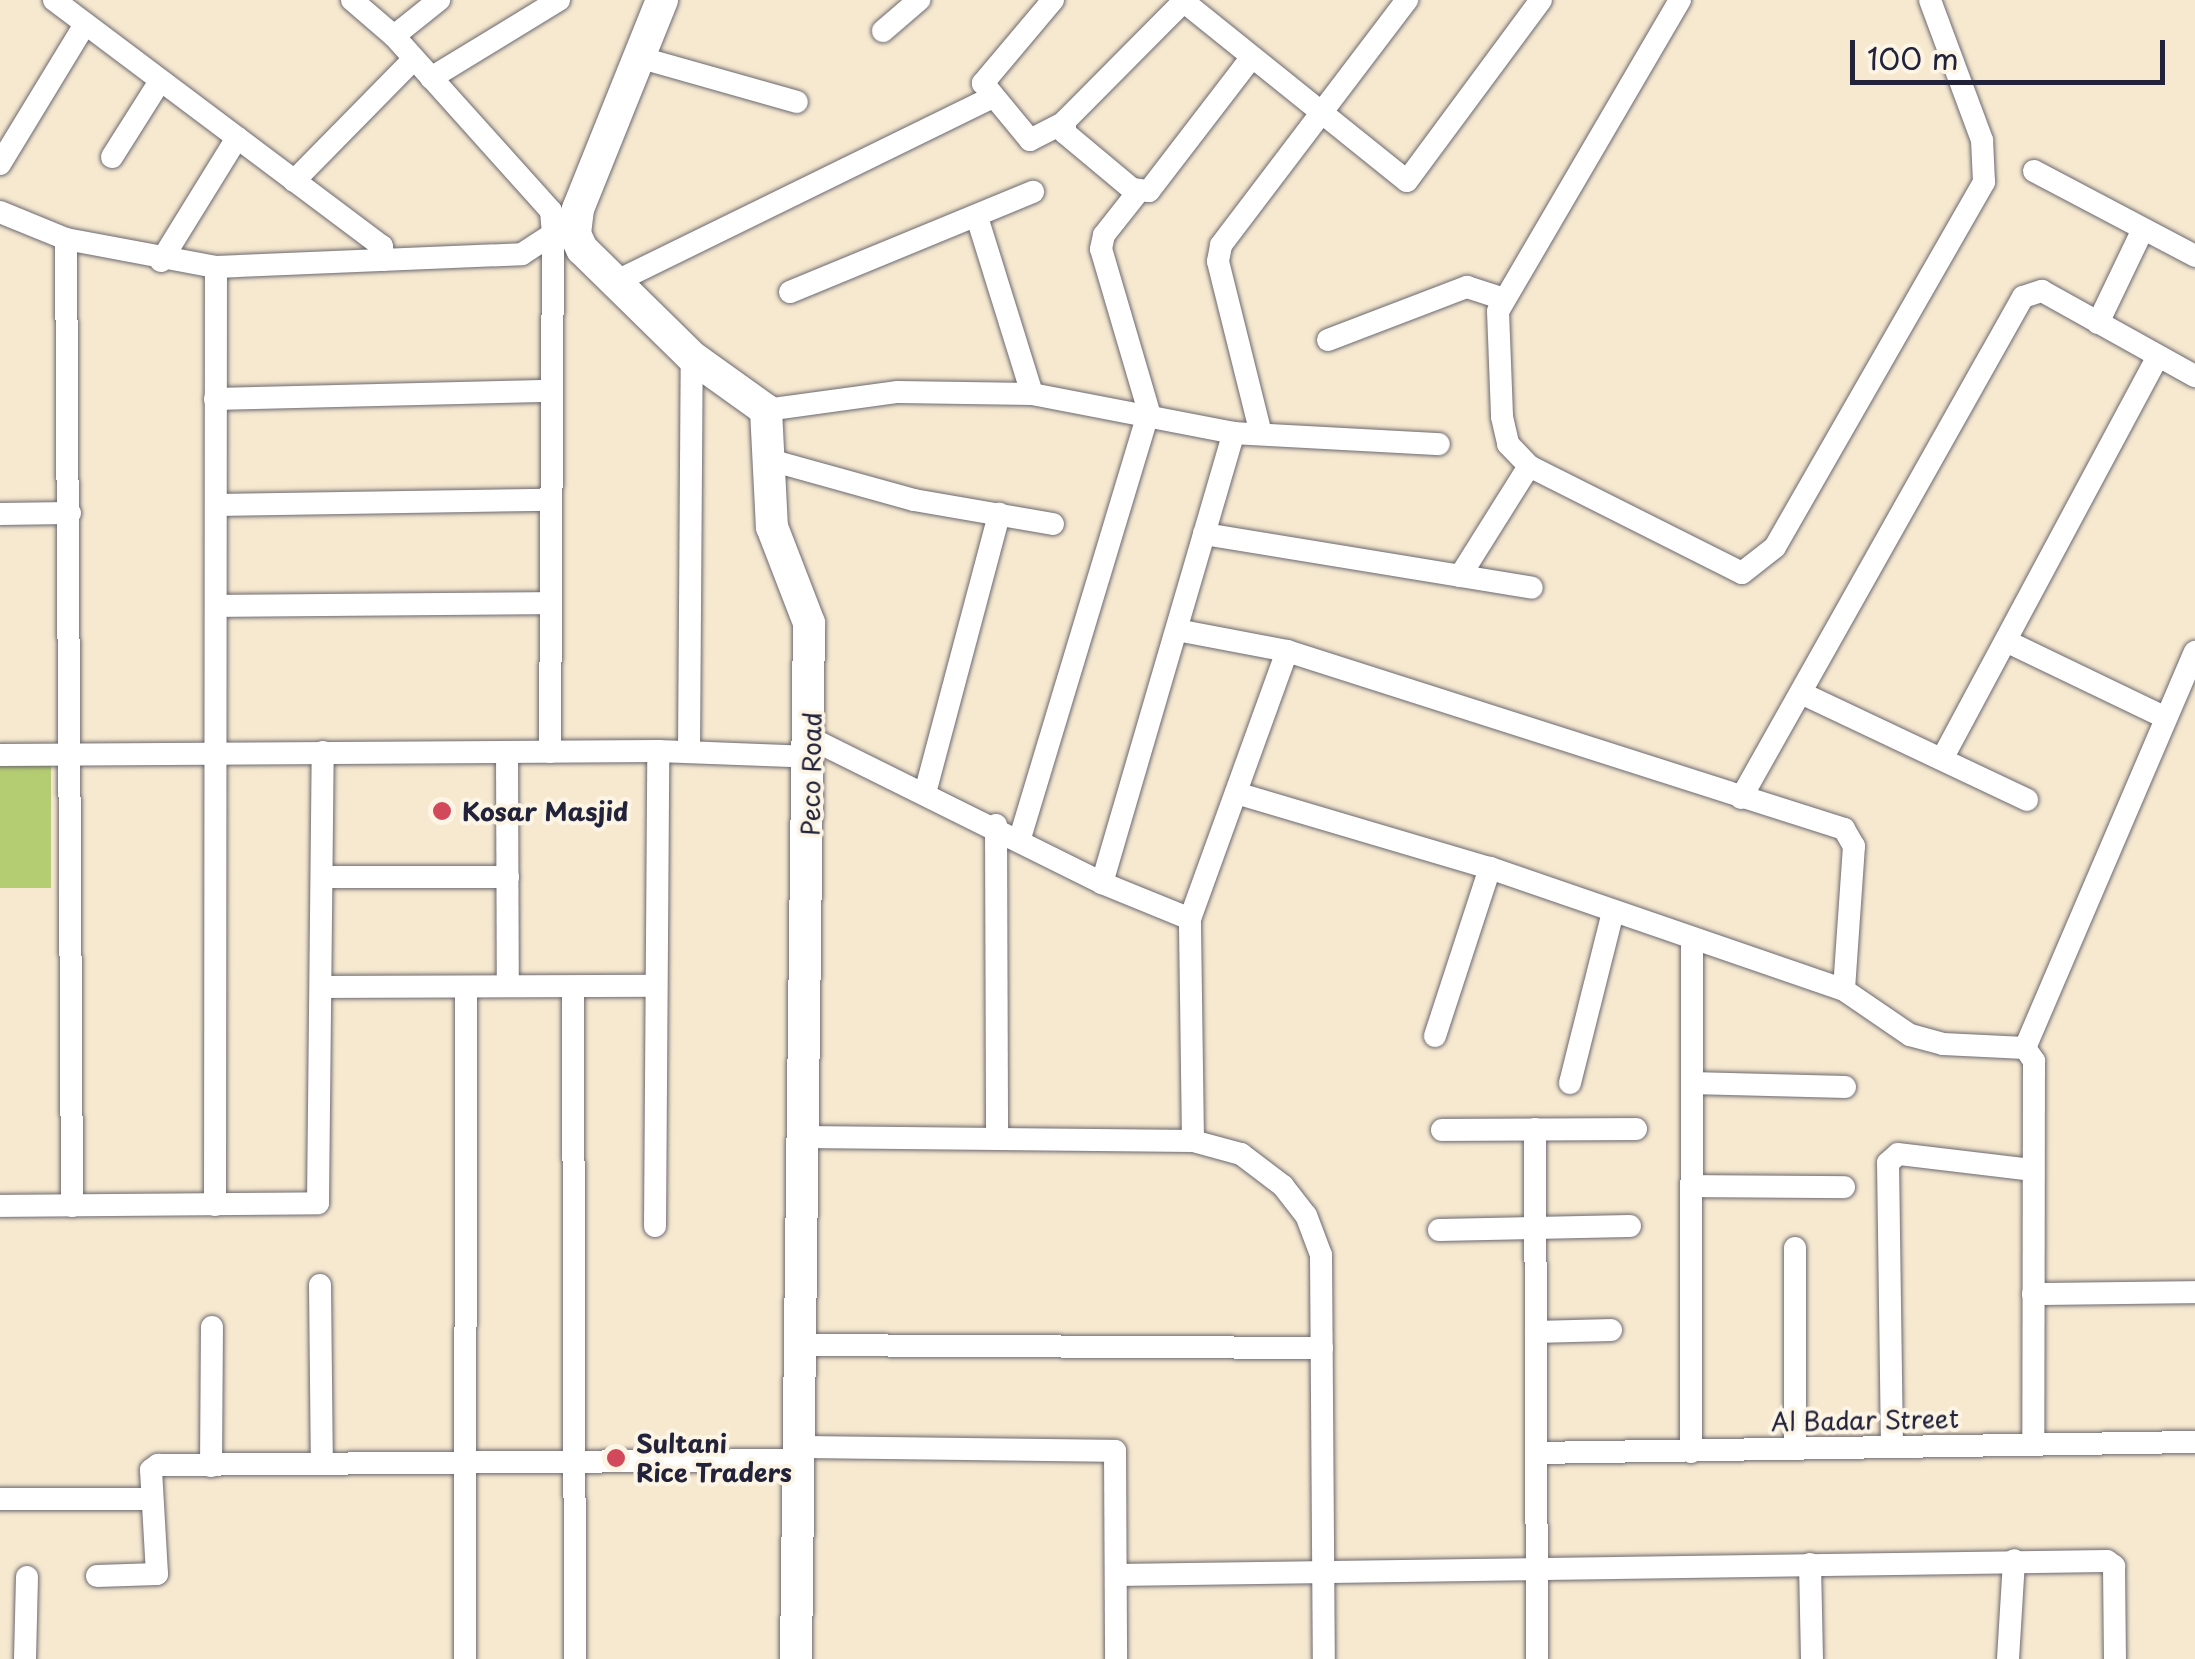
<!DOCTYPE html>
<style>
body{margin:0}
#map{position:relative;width:2195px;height:1659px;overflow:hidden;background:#f6e9d0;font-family:"Playpen Sans",sans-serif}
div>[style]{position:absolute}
.green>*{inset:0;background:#b5cd72;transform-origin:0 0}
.roads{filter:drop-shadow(0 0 2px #6c686f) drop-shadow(0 0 2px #6c686f)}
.street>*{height:22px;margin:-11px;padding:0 11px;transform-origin:11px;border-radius:11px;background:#fff}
.secondary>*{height:32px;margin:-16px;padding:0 16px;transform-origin:16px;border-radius:16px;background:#fff}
.dots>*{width:28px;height:28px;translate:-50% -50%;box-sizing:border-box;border:5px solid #fcf5e5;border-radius:50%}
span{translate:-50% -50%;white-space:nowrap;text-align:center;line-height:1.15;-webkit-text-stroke:8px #fcf5e5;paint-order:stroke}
.street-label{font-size:25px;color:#22223b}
.poi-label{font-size:25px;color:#22223b;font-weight:700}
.left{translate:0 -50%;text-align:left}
.scale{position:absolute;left:1850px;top:40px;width:315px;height:45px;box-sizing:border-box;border:5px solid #22223b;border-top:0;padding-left:12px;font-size:30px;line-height:35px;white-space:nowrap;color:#22223b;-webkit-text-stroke:8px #fcf5e5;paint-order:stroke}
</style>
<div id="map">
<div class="green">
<div style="left:51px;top:765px;width:123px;height:51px;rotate:90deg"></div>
</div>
<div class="roads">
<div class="street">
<div style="left:54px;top:0;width:410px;rotate:36.9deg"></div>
<div style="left:382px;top:246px;width:14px;rotate:86deg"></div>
<div style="left:352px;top:0;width:55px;rotate:40.6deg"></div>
<div style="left:394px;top:36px;width:235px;rotate:48.1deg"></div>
<div style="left:551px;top:211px;width:23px;rotate:85deg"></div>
<div style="left:553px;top:234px;width:12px"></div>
<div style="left:1053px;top:0;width:109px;rotate:130.1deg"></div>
<div style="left:983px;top:83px;width:74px;rotate:50.5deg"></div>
<div style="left:1030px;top:140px;width:36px;rotate:-27deg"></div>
<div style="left:1185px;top:0;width:170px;rotate:134.8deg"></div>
<div style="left:1065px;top:121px;width:12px;rotate:90deg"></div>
<div style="left:1065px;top:133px;width:87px;rotate:39.9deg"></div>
<div style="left:1132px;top:189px;width:17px;rotate:7deg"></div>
<div style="left:1149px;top:191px;width:168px;rotate:-52.5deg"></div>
<div style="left:1680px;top:0;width:360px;rotate:120.3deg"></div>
<div style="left:1498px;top:311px;width:106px;rotate:87.8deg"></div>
<div style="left:1502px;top:417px;width:28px;rotate:77deg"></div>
<div style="left:1508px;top:444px;width:30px;rotate:46deg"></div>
<div style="left:1529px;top:466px;width:238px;rotate:26.7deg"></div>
<div style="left:1742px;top:573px;width:42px;rotate:-38.2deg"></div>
<div style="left:1775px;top:547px;width:421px;rotate:-60.2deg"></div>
<div style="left:1984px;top:182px;width:42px;rotate:-92.7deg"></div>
<div style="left:1982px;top:140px;width:149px;rotate:-110.4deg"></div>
<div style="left:1183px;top:1px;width:287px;rotate:38.8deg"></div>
<div style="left:1407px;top:181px;width:225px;rotate:-53.5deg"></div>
<div style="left:883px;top:31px;width:48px;rotate:-40.7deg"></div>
<div style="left:394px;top:36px;width:58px;rotate:-38.7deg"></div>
<div style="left:638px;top:57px;width:165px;rotate:15.8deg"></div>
<div style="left:431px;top:78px;width:150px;rotate:-31.4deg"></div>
<div style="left:112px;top:157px;width:90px;rotate:-57.7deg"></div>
<div style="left:0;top:164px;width:164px;rotate:-58.7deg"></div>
<div style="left:2034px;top:171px;width:182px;rotate:27.8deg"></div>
<div style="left:294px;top:181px;width:171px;rotate:-45.5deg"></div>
<div style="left:0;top:212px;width:71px;rotate:22.2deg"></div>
<div style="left:66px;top:239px;width:153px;rotate:10.6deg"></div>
<div style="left:216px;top:267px;width:306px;rotate:-2.4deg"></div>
<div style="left:522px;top:254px;width:37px;rotate:-33deg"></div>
<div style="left:977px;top:217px;width:185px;rotate:72.7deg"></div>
<div style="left:66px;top:239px;width:967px;rotate:89.64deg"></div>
<div style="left:161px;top:261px;width:145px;rotate:-58.3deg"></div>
<div style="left:615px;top:282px;width:421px;rotate:-26.1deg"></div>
<div style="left:790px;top:292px;width:263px;rotate:-22.4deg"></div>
<div style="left:2098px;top:323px;width:104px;rotate:-64.4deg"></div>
<div style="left:1328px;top:340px;width:149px;rotate:-20.9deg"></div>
<div style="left:1467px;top:287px;width:39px;rotate:18deg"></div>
<div style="left:215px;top:399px;width:336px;rotate:-1.4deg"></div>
<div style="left:766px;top:410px;width:133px;rotate:-7.8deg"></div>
<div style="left:898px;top:392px;width:134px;rotate:0.9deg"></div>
<div style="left:1032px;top:394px;width:206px;rotate:10.9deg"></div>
<div style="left:1234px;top:433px;width:205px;rotate:3.1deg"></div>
<div style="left:1261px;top:434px;width:178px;rotate:-104deg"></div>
<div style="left:1218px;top:261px;width:16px;rotate:-79deg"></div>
<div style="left:1221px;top:245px;width:308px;rotate:-52.8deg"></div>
<div style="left:770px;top:460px;width:149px;rotate:15.5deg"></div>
<div style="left:914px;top:500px;width:141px;rotate:9.8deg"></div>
<div style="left:216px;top:505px;width:335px;rotate:-0.9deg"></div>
<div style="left:0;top:514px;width:70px;rotate:-0.8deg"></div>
<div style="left:1204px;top:534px;width:332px;rotate:9.3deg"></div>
<div style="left:1460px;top:576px;width:130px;rotate:-57.9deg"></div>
<div style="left:218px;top:606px;width:333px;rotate:-0.5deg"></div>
<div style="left:1177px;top:630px;width:112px;rotate:10.8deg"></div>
<div style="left:1287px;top:651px;width:585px;rotate:17.72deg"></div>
<div style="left:1844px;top:829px;width:20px;rotate:60deg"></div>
<div style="left:1854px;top:846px;width:144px;rotate:94deg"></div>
<div style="left:2006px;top:641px;width:175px;rotate:25.7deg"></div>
<div style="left:1801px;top:693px;width:250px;rotate:25.3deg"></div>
<div style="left:812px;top:739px;width:324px;rotate:26.4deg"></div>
<div style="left:1102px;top:883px;width:95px;rotate:22.2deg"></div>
<div style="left:689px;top:751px;width:394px;rotate:-89.6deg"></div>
<div style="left:550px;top:752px;width:518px;rotate:-89.67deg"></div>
<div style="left:507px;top:753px;width:233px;rotate:89.8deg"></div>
<div style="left:0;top:755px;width:658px;rotate:-0.35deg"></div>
<div style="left:658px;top:751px;width:153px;rotate:2.2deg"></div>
<div style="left:1942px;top:759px;width:456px;rotate:-61.8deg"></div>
<div style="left:925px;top:793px;width:289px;rotate:-75.1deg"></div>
<div style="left:1236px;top:793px;width:265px;rotate:16.5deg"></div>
<div style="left:1490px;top:868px;width:374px;rotate:19deg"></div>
<div style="left:1844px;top:990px;width:80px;rotate:34.3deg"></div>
<div style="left:1910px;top:1035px;width:34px;rotate:15deg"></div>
<div style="left:1943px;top:1044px;width:82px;rotate:2.8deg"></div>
<div style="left:1741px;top:798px;width:575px;rotate:-60.63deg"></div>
<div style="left:2023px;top:297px;width:20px;rotate:-18deg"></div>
<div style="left:2042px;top:291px;width:175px;rotate:29.1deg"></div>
<div style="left:996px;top:825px;width:313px;rotate:89.8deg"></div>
<div style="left:1020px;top:838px;width:445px;rotate:-73.2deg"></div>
<div style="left:1149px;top:412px;width:170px;rotate:-106.4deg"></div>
<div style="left:1101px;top:249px;width:14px;rotate:-78deg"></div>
<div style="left:1104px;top:235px;width:55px;rotate:-51.7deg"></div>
<div style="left:324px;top:877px;width:184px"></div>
<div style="left:1102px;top:883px;width:469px;rotate:-73.7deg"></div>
<div style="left:324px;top:987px;width:331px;rotate:-0.2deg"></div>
<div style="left:573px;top:987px;width:672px;rotate:89.83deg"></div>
<div style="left:1435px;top:1036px;width:177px;rotate:-71.9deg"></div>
<div style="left:2025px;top:1048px;width:431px;rotate:-66.8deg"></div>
<div style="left:2025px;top:1048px;width:16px;rotate:55deg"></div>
<div style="left:2034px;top:1061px;width:383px;rotate:90.1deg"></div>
<div style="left:1570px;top:1083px;width:176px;rotate:-75.9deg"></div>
<div style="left:1692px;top:1083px;width:153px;rotate:1.5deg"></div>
<div style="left:1535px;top:1129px;width:530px;rotate:89.78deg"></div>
<div style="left:1442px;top:1130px;width:194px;rotate:-0.3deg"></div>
<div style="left:804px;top:1137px;width:389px;rotate:0.6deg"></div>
<div style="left:1193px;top:1141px;width:50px;rotate:15.2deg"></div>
<div style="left:1241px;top:1154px;width:53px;rotate:37.3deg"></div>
<div style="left:1283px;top:1186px;width:37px;rotate:52deg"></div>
<div style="left:1306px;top:1215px;width:43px;rotate:69.4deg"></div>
<div style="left:1321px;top:1255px;width:404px;rotate:89.6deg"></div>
<div style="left:1193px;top:1141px;width:222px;rotate:-90.8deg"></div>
<div style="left:1190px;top:919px;width:285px;rotate:-70.1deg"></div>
<div style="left:1691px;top:1186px;width:153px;rotate:0.4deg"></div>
<div style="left:215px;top:1205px;width:938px;rotate:-89.94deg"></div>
<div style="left:0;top:1206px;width:318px;rotate:-0.5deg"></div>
<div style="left:318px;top:1203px;width:451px;rotate:-89.4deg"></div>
<div style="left:655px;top:1226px;width:475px;rotate:-89.6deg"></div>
<div style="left:1439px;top:1230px;width:191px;rotate:-1.2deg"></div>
<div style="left:1795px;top:1248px;width:201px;rotate:90deg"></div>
<div style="left:320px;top:1285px;width:179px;rotate:89.4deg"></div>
<div style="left:2033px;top:1294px;width:162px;rotate:-0.7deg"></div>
<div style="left:1536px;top:1332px;width:75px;rotate:-1.5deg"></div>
<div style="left:799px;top:1345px;width:523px;rotate:0.33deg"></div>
<div style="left:796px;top:1447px;width:319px;rotate:0.7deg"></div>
<div style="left:1115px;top:1451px;width:208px;rotate:89.7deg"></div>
<div style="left:1892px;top:1447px;width:284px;rotate:-90.8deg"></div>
<div style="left:1888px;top:1163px;width:13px;rotate:-42deg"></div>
<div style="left:1898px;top:1154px;width:136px;rotate:6.8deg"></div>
<div style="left:1691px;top:1452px;width:513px;rotate:-89.89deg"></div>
<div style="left:1536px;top:1453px;width:659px;rotate:-0.96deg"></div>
<div style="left:211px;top:1466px;width:139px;rotate:-89.6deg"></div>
<div style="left:0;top:1499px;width:152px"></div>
<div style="left:1810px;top:1564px;width:95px;rotate:88.8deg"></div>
<div style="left:1116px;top:1575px;width:991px;rotate:-0.81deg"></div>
<div style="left:2107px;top:1561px;width:9px;rotate:36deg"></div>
<div style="left:2114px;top:1566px;width:93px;rotate:89.4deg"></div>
<div style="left:97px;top:1576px;width:60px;rotate:-1.9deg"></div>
<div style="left:157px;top:1574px;width:104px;rotate:-93.3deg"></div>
<div style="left:151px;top:1470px;width:9px;rotate:-36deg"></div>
<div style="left:158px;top:1465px;width:637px;rotate:-0.45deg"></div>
<div style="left:25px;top:1659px;width:82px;rotate:-88.6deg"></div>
<div style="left:465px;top:1659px;width:672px;rotate:-89.91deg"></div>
<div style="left:2008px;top:1659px;width:99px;rotate:-86.5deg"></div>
</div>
<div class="secondary">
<div style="left:662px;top:0;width:225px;rotate:111.9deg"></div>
<div style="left:578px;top:209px;width:25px;rotate:97deg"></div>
<div style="left:575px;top:234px;width:17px;rotate:65deg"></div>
<div style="left:582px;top:249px;width:154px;rotate:44.5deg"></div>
<div style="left:692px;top:357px;width:91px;rotate:35.6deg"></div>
<div style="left:766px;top:410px;width:117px;rotate:87.1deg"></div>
<div style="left:772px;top:527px;width:103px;rotate:68.9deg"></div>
<div style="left:809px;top:623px;width:1036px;rotate:90.72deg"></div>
</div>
</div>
<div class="dots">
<div style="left:442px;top:811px;background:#d1495b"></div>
<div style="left:616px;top:1458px;background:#d1495b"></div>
</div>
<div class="street-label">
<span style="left:811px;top:774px;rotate:-89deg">Peco Road</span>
<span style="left:1865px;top:1420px;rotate:-1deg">Al Badar Street</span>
</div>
<div class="poi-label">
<span class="left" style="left:462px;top:811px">Kosar Masjid</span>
<span class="left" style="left:636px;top:1458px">Sultani<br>Rice Traders</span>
</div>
<div class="scale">100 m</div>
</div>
